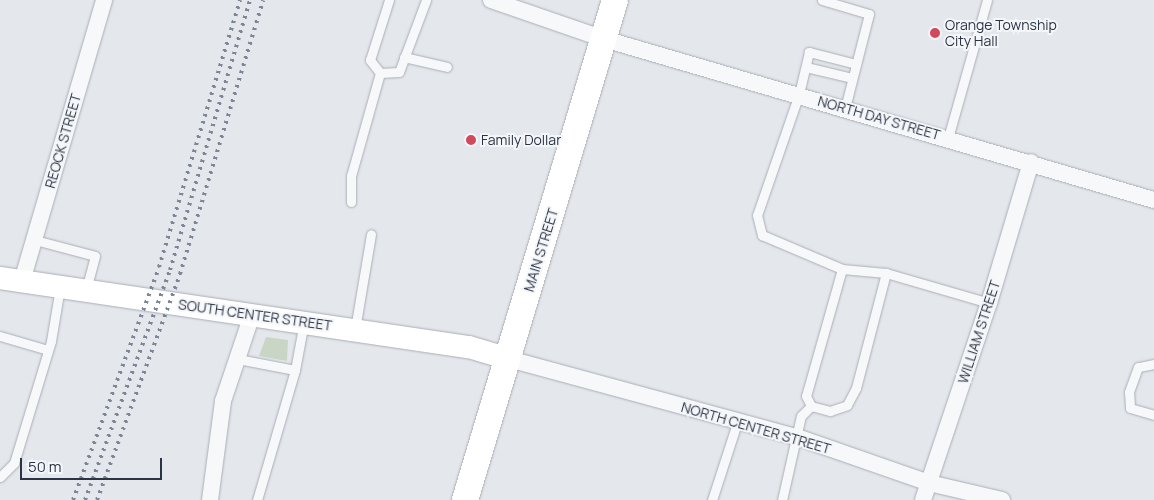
<!DOCTYPE html>
<style>
body{margin:0}
#map{position:relative;width:1154px;height:500px;overflow:hidden;background:#e4e7ec;font-family:Manrope,sans-serif}
div>[style]{position:absolute}
.green>*{inset:0;background:#c9d6c5}
.roads{filter:drop-shadow(0 0 1px #a9aeb7) drop-shadow(0 0 1px #a9aeb7)}
.lane>*{height:9px;margin:-4.5px;padding:0 4.5px;transform-origin:4.5px;border-radius:4.5px;background:#f7f8fa}
.street>*{height:16px;margin:-8px;padding:0 8px;transform-origin:8px;border-radius:8px;background:#f7f8fa}
.secondary>*{height:22px;margin:-11px;padding:0 11px;transform-origin:11px;border-radius:11px;background:#fff}
.primary>*{height:26px;margin:-13px;padding:0 13px;transform-origin:13px;border-radius:13px;background:#fff}
.rail>*{height:4px;margin-top:-2px;transform-origin:0;background:repeating-linear-gradient(90deg,#7d8696 0 2.5px,transparent 0 7.5px)}
.dots>*{width:14px;height:14px;translate:-50% -50%;box-sizing:border-box;border:2px solid #f4f6f9;border-radius:50%}
span{translate:-50% -50%;white-space:nowrap;text-align:center;line-height:1.15;-webkit-text-stroke:4px #f4f6f9;paint-order:stroke}
.poi-label{font-size:14px;color:#2b3445}
.left{translate:0 -50%;text-align:left}
.street-label{font-size:14px;color:#2b3445}
.scale{position:absolute;left:20px;top:458px;width:142px;height:22px;box-sizing:border-box;border:2px solid #2b3445;border-top:0;padding-left:6px;font-size:15px;line-height:18px;white-space:nowrap;color:#2b3445;-webkit-text-stroke:4px #f4f6f9;paint-order:stroke}
</style>
<div id="map">
<div class="green">
<div style="clip-path:polygon(266px 337px,288px 340px,287px 361px,259px 356px)"></div>
</div>
<div class="roads">
<div class="lane">
<div style="left:389px;top:0;width:63px;rotate:107.6deg"></div>
<div style="left:370px;top:60px;width:16px;rotate:52deg"></div>
<div style="left:380px;top:73px;width:19px;rotate:-3deg"></div>
<div style="left:399px;top:72px;width:77px;rotate:-69.4deg"></div>
<div style="left:822px;top:0;width:49px;rotate:16.6deg"></div>
<div style="left:869px;top:14px;width:97px;rotate:104.3deg"></div>
<div style="left:404px;top:57px;width:44px;rotate:13.1deg"></div>
<div style="left:856px;top:64px;width:49px;rotate:-165.7deg"></div>
<div style="left:809px;top:52px;width:43px;rotate:103.4deg"></div>
<div style="left:799px;top:94px;width:128px;rotate:109.1deg"></div>
<div style="left:757px;top:215px;width:21px;rotate:76deg"></div>
<div style="left:762px;top:235px;width:87px;rotate:23deg"></div>
<div style="left:842px;top:269px;width:44px;rotate:5.2deg"></div>
<div style="left:886px;top:273px;width:107px;rotate:16.2deg"></div>
<div style="left:806px;top:67px;width:47px;rotate:13.4deg"></div>
<div style="left:948px;top:138px;width:143px;rotate:-74.2deg"></div>
<div style="left:351px;top:202px;width:26px;rotate:-90deg"></div>
<div style="left:351px;top:176px;width:107px;rotate:-74.3deg"></div>
<div style="left:35px;top:240px;width:62px;rotate:14.9deg"></div>
<div style="left:95px;top:256px;width:35px;rotate:105deg"></div>
<div style="left:842px;top:269px;width:132px;rotate:105.8deg"></div>
<div style="left:806px;top:396px;width:11px;rotate:63deg"></div>
<div style="left:811px;top:406px;width:20px;rotate:15deg"></div>
<div style="left:830px;top:411px;width:18px;rotate:-19deg"></div>
<div style="left:847px;top:405px;width:19px;rotate:-62deg"></div>
<div style="left:856px;top:388px;width:119px;rotate:-75.4deg"></div>
<div style="left:355px;top:329px;width:96px;rotate:-80.4deg"></div>
<div style="left:0;top:336px;width:50px;rotate:16.3deg"></div>
<div style="left:238px;top:359px;width:58px;rotate:10.9deg"></div>
<div style="left:1154px;top:364px;width:16px;rotate:169deg"></div>
<div style="left:1138px;top:367px;width:27px;rotate:110deg"></div>
<div style="left:1129px;top:392px;width:16px;rotate:86deg"></div>
<div style="left:1130px;top:408px;width:25px;rotate:16deg"></div>
<div style="left:0;top:477px;width:20px;rotate:-45deg"></div>
<div style="left:14px;top:463px;width:127px;rotate:-73.1deg"></div>
<div style="left:51px;top:341px;width:55px;rotate:-80.5deg"></div>
<div style="left:257px;top:500px;width:135px;rotate:-73.7deg"></div>
<div style="left:295px;top:370px;width:49px;rotate:-79.4deg"></div>
<div style="left:712px;top:500px;width:81px;rotate:-72deg"></div>
<div style="left:782px;top:500px;width:86px;rotate:-77.3deg"></div>
<div style="left:801px;top:416px;width:14px;rotate:-45deg"></div>
</div>
<div class="street">
<div style="left:491px;top:0;width:120px;rotate:19deg"></div>
<div style="left:604px;top:39px;width:573px;rotate:16.32deg"></div>
<div style="left:22px;top:281px;width:293px;rotate:-73.7deg"></div>
<div style="left:509px;top:359px;width:298px;rotate:15.2deg"></div>
<div style="left:797px;top:437px;width:140px;rotate:19.2deg"></div>
<div style="left:929px;top:483px;width:75px;rotate:13.1deg"></div>
<div style="left:210px;top:500px;width:100px;rotate:-82.5deg"></div>
<div style="left:223px;top:401px;width:91px;rotate:-71.4deg"></div>
<div style="left:923px;top:500px;width:208px;rotate:-71.5deg"></div>
<div style="left:989px;top:303px;width:147px;rotate:-73.4deg"></div>
</div>
<div class="secondary">
<div style="left:0;top:278px;width:474px;rotate:8.4deg"></div>
<div style="left:469px;top:347px;width:42px;rotate:16.7deg"></div>
</div>
<div class="primary">
<div style="left:465px;top:500px;width:522px;rotate:-73.3deg"></div>
</div>
</div>
<div class="rail">
<div style="left:73px;top:500px;width:248px;rotate:-69.7deg"></div>
<div style="left:159px;top:267px;width:279px;rotate:-73.1deg"></div>
<div style="left:85px;top:500px;width:245px;rotate:-69.7deg"></div>
<div style="left:170px;top:270px;width:282px;rotate:-73.5deg"></div>
<div style="left:97px;top:500px;width:241px;rotate:-69.8deg"></div>
<div style="left:180px;top:274px;width:286px;rotate:-73.1deg"></div>
</div>
<div class="dots">
<div style="left:935px;top:33px;background:#d1495b"></div>
<div style="left:471px;top:140px;background:#d1495b"></div>
</div>
<div class="poi-label">
<span class="left" style="left:945px;top:33px">Orange Township<br>City Hall</span>
<span class="left" style="left:481px;top:140px">Family Dollar</span>
</div>
<div class="street-label">
<span style="left:879px;top:118px;rotate:16deg">NORTH DAY STREET</span>
<span style="left:63px;top:141px;rotate:-74deg">REOCK STREET</span>
<span style="left:541px;top:250px;rotate:-73deg">MAIN STREET</span>
<span style="left:255px;top:315px;rotate:8deg">SOUTH CENTER STREET</span>
<span style="left:979px;top:332px;rotate:-72deg">WILLIAM STREET</span>
<span style="left:756px;top:428px;rotate:16deg">NORTH CENTER STREET</span>
</div>
<div class="scale">50 m</div>
</div>
